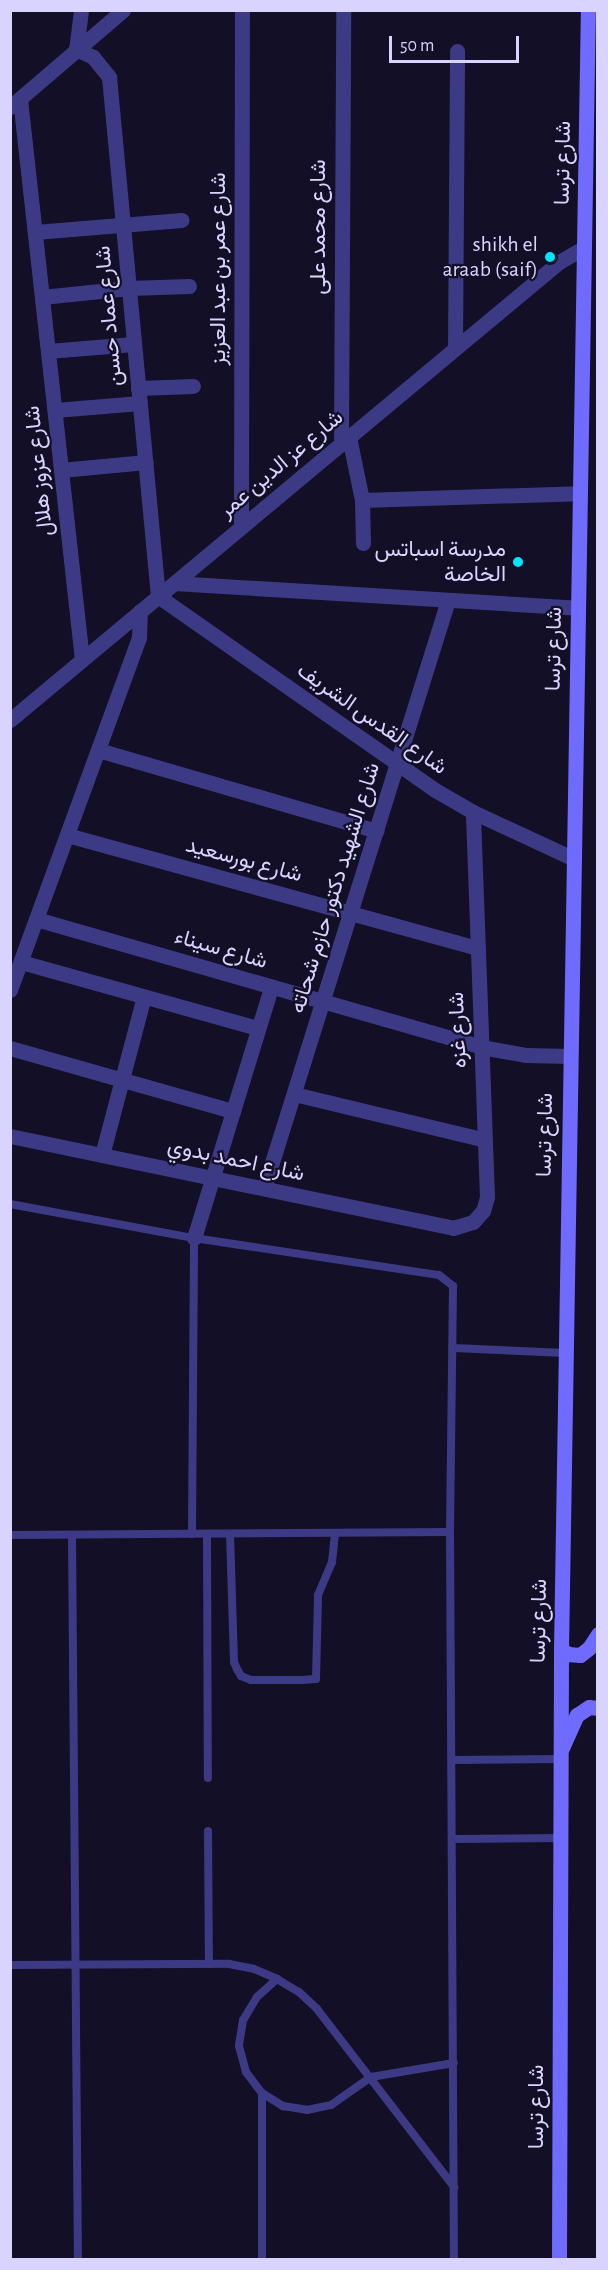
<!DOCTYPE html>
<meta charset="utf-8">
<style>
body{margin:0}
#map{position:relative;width:608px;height:2270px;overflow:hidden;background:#130f26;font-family:"Alegreya Sans",Vazirmatn,sans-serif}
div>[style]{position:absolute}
.service>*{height:8px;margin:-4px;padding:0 4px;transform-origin:4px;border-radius:4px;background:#3d3a85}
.minor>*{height:15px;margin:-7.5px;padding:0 7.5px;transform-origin:7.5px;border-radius:7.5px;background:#3d3a85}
.secondary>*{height:15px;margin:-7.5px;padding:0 7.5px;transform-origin:7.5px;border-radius:7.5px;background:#6f6bff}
.dots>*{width:16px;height:16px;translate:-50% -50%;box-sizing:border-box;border:3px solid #130f26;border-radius:50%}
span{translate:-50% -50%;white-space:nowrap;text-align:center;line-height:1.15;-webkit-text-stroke:4.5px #130f26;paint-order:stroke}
.street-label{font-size:22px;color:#d9d4ff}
.poi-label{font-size:22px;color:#d9d4ff}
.right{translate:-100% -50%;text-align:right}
.frame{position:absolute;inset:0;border:12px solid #d9d4ff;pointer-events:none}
.scale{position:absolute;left:389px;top:36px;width:130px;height:27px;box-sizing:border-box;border:3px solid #d9d4ff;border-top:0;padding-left:8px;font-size:18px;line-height:21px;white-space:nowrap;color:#d9d4ff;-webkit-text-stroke:4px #130f26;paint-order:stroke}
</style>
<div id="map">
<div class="service">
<div style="left:10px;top:1204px;width:187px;rotate:10.5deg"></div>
<div style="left:194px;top:1238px;width:248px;rotate:8.6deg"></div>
<div style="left:439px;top:1275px;width:18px;rotate:38deg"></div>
<div style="left:453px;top:1286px;width:246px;rotate:90.7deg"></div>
<div style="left:450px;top:1532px;width:728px;rotate:89.69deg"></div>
<div style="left:454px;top:1348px;width:111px;rotate:2.6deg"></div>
<div style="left:192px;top:1534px;width:296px;rotate:-89.6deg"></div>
<div style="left:207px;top:1534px;width:244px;rotate:89.8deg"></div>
<div style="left:230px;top:1534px;width:128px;rotate:88.2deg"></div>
<div style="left:234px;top:1662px;width:8px;rotate:67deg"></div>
<div style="left:237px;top:1669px;width:8px;rotate:60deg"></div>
<div style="left:241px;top:1676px;width:11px;rotate:22deg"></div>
<div style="left:251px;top:1680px;width:51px"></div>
<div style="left:302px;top:1680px;width:14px;rotate:-4deg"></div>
<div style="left:316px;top:1679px;width:84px;rotate:-88.6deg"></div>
<div style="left:318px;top:1595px;width:36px;rotate:-67deg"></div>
<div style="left:332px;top:1562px;width:29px;rotate:-84deg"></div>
<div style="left:10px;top:1535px;width:440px;rotate:-0.4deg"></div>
<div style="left:72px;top:1535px;width:725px;rotate:89.53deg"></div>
<div style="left:452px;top:1760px;width:108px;rotate:-0.5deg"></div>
<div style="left:208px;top:1831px;width:133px;rotate:89.6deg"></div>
<div style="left:453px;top:1839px;width:106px;rotate:-0.5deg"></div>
<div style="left:10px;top:1965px;width:219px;rotate:-0.3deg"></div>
<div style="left:229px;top:1964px;width:25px;rotate:11deg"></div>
<div style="left:254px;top:1969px;width:25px;rotate:23deg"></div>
<div style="left:277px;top:1979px;width:26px;rotate:31deg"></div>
<div style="left:299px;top:1992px;width:25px;rotate:43deg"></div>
<div style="left:317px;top:2009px;width:225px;rotate:52.4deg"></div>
<div style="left:277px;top:1979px;width:27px;rotate:138deg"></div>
<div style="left:257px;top:1997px;width:27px;rotate:121deg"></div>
<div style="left:243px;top:2020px;width:26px;rotate:99deg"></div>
<div style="left:239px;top:2046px;width:27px;rotate:75deg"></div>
<div style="left:246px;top:2072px;width:26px;rotate:53deg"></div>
<div style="left:262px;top:2093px;width:25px;rotate:32deg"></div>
<div style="left:283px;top:2106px;width:24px;rotate:9deg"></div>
<div style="left:307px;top:2110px;width:25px;rotate:-12deg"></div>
<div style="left:331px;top:2105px;width:49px;rotate:-35deg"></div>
<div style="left:371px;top:2077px;width:84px;rotate:-9.6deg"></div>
<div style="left:262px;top:2260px;width:167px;rotate:-90deg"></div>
</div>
<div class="minor">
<div style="left:81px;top:10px;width:39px;rotate:97deg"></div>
<div style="left:76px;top:49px;width:19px;rotate:25deg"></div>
<div style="left:93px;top:57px;width:26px;rotate:51deg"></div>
<div style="left:109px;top:77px;width:521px;rotate:84.61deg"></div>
<div style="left:158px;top:596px;width:338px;rotate:35deg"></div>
<div style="left:435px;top:790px;width:44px;rotate:30.1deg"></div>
<div style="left:473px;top:812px;width:109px;rotate:24.9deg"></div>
<div style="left:20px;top:99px;width:564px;rotate:83.69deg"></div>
<div style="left:10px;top:107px;width:149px;rotate:-40.6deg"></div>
<div style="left:35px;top:232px;width:147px;rotate:-4.7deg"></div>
<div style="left:42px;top:297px;width:87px;rotate:-5.9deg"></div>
<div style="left:129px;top:288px;width:60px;rotate:-1.9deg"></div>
<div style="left:455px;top:348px;width:297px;rotate:-89.6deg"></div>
<div style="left:48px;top:351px;width:86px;rotate:-4.7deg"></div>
<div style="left:138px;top:388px;width:55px;rotate:-2.1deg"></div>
<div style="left:55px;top:410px;width:85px;rotate:-4.7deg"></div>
<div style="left:349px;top:437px;width:64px;rotate:78.3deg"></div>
<div style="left:362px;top:500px;width:43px;rotate:88.7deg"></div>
<div style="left:341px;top:444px;width:434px;rotate:-89.7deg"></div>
<div style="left:61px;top:470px;width:85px;rotate:-5.4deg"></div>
<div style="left:362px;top:500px;width:217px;rotate:-1.8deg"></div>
<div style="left:241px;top:527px;width:517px;rotate:-89.89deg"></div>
<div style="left:174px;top:583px;width:404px;rotate:3.5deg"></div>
<div style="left:10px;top:720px;width:715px;rotate:-39.84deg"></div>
<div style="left:559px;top:262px;width:28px;rotate:-30deg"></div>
<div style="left:98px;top:750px;width:290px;rotate:16.2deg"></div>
<div style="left:67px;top:835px;width:426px;rotate:15.4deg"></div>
<div style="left:36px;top:919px;width:463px;rotate:16deg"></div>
<div style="left:481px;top:1047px;width:46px;rotate:10.1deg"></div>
<div style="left:526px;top:1055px;width:43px;rotate:1.3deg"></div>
<div style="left:21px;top:962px;width:246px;rotate:15.6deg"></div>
<div style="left:10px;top:990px;width:375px;rotate:-69.9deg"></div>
<div style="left:139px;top:638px;width:27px;rotate:-88deg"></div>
<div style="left:10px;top:1048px;width:232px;rotate:15.8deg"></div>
<div style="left:294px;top:1094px;width:196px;rotate:13.5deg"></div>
<div style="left:10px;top:1136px;width:452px;rotate:11.7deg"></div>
<div style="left:453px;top:1228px;width:21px;rotate:-17deg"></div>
<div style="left:473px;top:1222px;width:15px;rotate:-48deg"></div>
<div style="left:483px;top:1211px;width:15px;rotate:-74deg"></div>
<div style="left:487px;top:1197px;width:385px;rotate:-92.1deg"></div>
<div style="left:102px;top:1155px;width:164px;rotate:-75.2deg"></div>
<div style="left:264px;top:1188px;width:616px;rotate:-72.62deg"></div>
<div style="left:194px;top:1238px;width:263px;rotate:-72.9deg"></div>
</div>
<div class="secondary">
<div style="left:561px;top:1649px;width:9px;rotate:36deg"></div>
<div style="left:568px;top:1654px;width:12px;rotate:5deg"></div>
<div style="left:580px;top:1655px;width:11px;rotate:-38deg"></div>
<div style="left:589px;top:1648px;width:17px;rotate:-57deg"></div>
<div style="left:562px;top:1748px;width:36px;rotate:-66deg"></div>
<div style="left:577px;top:1715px;width:14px;rotate:-34deg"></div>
<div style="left:589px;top:1707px;width:9px;rotate:6deg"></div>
<div style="left:559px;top:2260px;width:611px;rotate:-89.81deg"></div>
<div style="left:561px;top:1649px;width:1639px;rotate:-89.06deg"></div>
</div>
<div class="dots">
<div style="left:550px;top:257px;background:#00e5ff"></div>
<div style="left:518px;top:562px;background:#00e5ff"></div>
</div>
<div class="street-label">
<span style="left:563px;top:163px;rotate:-89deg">شارع ترسا</span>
<span style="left:319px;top:227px;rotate:-90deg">شارع محمد على</span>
<span style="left:219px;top:269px;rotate:-90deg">شارع عمر بن عبد العزيز</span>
<span style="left:109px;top:316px;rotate:-95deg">شارع عماد حسن</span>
<span style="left:281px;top:464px;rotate:-40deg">شارع عز الدين عمر</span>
<span style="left:39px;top:471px;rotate:-96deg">شارع عزوز هلال</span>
<span style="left:554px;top:649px;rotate:-89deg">شارع ترسا</span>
<span style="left:372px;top:719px;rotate:35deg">شارع القدس الشريف</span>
<span style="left:244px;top:860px;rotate:15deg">شارع بورسعيد</span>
<span style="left:335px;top:888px;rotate:-73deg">شارع الشهيد دكتور حازم شحاته</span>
<span style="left:221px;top:949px;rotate:16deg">شارع سيناء</span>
<span style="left:458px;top:1030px;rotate:-92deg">شارع غزه</span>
<span style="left:545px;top:1135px;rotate:-89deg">شارع ترسا</span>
<span style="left:236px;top:1160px;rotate:12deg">شارع احمد بدوي</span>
<span style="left:539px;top:1621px;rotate:-89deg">شارع ترسا</span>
<span style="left:537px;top:2107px;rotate:-90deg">شارع ترسا</span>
</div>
<div class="poi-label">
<span class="right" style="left:538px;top:257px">shikh el<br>araab (saif)</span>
<span class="right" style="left:506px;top:562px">مدرسة اسباتس<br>الخاصة</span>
</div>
<div class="frame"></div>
<div class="scale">50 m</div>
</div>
